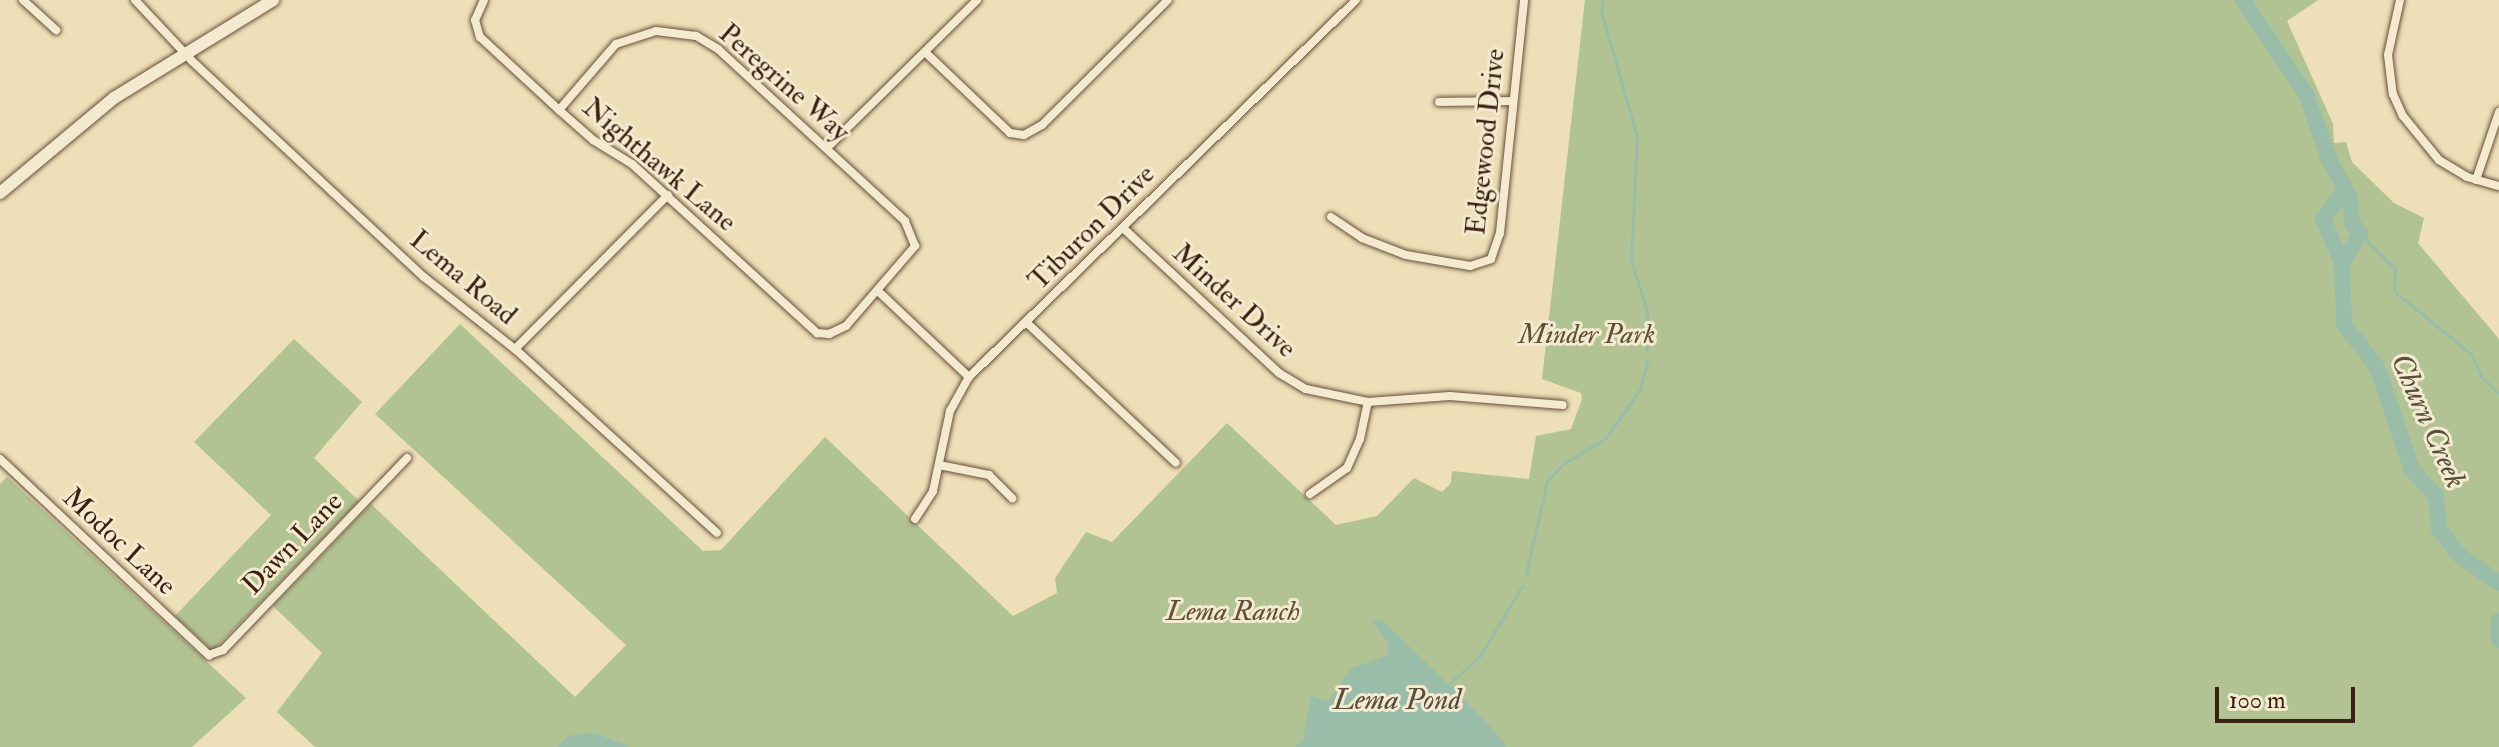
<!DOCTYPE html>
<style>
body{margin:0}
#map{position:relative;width:2499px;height:747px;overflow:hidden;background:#eddfb7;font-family:"IM FELL Double Pica",serif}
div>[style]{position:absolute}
.green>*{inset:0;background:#b2c393}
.water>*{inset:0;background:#9abda9}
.stream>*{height:3px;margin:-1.5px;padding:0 1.5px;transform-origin:1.5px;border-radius:1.5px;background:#9abda9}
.river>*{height:16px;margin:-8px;padding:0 8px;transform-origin:8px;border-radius:8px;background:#9abda9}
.roads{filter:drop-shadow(0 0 2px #684f3a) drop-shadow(0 0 2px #684f3a)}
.street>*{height:8px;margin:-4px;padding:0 4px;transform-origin:4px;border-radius:4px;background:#f3ead0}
.secondary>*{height:12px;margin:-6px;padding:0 6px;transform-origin:6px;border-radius:6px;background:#f3ead0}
span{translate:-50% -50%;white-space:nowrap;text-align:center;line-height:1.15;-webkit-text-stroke:6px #f3ead0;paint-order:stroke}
.street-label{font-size:28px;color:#3b1f10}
.park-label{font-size:28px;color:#5f5037;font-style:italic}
.water-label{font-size:30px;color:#584e3e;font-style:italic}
.scale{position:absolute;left:2215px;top:687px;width:140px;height:36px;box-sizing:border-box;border:4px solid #3b1f10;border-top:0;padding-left:10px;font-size:24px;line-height:28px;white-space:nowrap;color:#3b1f10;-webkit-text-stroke:6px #f3ead0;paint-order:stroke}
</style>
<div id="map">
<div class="green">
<div style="clip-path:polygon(1585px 0,2318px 0,2287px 21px,2333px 124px,2334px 143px,2346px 142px,2352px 162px,2394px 203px,2424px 218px,2418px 243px,2499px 339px,2499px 747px,315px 747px,277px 712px,322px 653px,273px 606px,371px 504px,575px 697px,626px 645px,375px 414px,460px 324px,703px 551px,721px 550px,825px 437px,1013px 616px,1057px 593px,1055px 578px,1086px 532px,1112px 542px,1227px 423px,1336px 525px,1377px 516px,1414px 478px,1442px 492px,1451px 483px,1452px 471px,1529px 479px,1536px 436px,1571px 429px,1582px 399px,1581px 393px,1542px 379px)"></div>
<div style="clip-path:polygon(294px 339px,362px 402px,314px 458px,359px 501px,213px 651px,175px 616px,271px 515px,194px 442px)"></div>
<div style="clip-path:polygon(7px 477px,246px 698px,192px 747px,0 747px,0 484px)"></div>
</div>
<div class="water">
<div style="clip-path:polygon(1382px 620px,1487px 722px,1507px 747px,1294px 747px,1303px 740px,1311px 696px,1328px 701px,1352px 668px,1388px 655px,1388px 643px,1372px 621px)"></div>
<div style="clip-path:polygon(585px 733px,598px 734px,630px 747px,557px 747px,568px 736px)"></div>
</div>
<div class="stream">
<div style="left:1603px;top:0;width:11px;rotate:100deg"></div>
<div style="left:1601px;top:11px;width:131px;rotate:74.1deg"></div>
<div style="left:1637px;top:137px;width:123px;rotate:92.8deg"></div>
<div style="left:1631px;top:260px;width:53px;rotate:72.6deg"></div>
<div style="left:1647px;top:311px;width:40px;rotate:90deg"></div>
<div style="left:2360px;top:234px;width:49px;rotate:45deg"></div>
<div style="left:2395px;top:269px;width:22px;rotate:93deg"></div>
<div style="left:2394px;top:291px;width:99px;rotate:39.3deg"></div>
<div style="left:2471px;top:354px;width:24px;rotate:66deg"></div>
<div style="left:2481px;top:376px;width:25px;rotate:45deg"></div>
<div style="left:1526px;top:574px;width:95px;rotate:-77.3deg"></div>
<div style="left:1547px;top:481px;width:23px;rotate:-47deg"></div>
<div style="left:1563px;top:464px;width:49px;rotate:-30.8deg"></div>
<div style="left:1605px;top:439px;width:60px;rotate:-54.5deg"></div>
<div style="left:1640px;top:390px;width:30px;rotate:-76deg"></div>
<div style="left:1446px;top:687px;width:46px;rotate:-42.4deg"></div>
<div style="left:1480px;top:656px;width:82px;rotate:-59deg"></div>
</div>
<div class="river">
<div style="left:2243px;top:0;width:113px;rotate:56.2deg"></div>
<div style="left:2306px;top:94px;width:69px;rotate:70.5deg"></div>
<div style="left:2329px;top:159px;width:44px;rotate:61.7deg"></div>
<div style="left:2350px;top:198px;width:25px;rotate:85deg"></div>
<div style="left:2352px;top:223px;width:14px;rotate:54deg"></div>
<div style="left:2360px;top:234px;width:34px;rotate:122deg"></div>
<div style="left:2345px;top:189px;width:37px;rotate:126deg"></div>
<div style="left:2323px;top:219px;width:48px;rotate:66.6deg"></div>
<div style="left:2342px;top:263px;width:61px;rotate:88.1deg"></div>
<div style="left:2344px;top:324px;width:54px;rotate:52.5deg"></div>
<div style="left:2377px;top:367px;width:109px;rotate:71.2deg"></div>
<div style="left:2412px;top:470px;width:35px;rotate:47deg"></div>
<div style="left:2436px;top:496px;width:33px;rotate:85deg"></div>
<div style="left:2439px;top:529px;width:33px;rotate:52deg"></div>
<div style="left:2459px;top:555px;width:49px;rotate:35deg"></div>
<div style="left:2499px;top:621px;width:19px;rotate:90deg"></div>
</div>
<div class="roads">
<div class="street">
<div style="left:23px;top:0;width:45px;rotate:42.3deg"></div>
<div style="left:135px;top:0;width:83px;rotate:46.9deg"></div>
<div style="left:192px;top:61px;width:317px;rotate:43deg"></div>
<div style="left:424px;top:277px;width:116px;rotate:38.4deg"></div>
<div style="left:515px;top:349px;width:273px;rotate:42.3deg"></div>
<div style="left:484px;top:0;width:22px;rotate:114deg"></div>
<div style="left:475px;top:20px;width:18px;rotate:74deg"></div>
<div style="left:480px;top:37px;width:108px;rotate:42.7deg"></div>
<div style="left:559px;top:110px;width:45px;rotate:41.4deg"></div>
<div style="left:593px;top:140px;width:46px;rotate:31.6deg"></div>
<div style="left:632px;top:164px;width:251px;rotate:42.4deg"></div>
<div style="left:817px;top:333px;width:12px;rotate:5deg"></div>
<div style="left:829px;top:334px;width:19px;rotate:-25deg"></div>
<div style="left:846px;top:326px;width:106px;rotate:-49.2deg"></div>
<div style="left:915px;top:246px;width:27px;rotate:-112deg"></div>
<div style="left:905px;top:221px;width:254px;rotate:-137.4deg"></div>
<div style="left:718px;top:49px;width:26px;rotate:-149deg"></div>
<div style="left:696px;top:36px;width:40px;rotate:-172.9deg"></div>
<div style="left:656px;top:31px;width:42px;rotate:162deg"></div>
<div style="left:616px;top:44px;width:87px;rotate:130.8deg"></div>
<div style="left:2400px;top:0;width:56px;rotate:102.3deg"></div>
<div style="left:2388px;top:55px;width:39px;rotate:83deg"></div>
<div style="left:2393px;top:94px;width:24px;rotate:66deg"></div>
<div style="left:2403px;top:116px;width:57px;rotate:50.7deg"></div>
<div style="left:2439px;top:160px;width:33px;rotate:31deg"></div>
<div style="left:2467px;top:177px;width:33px;rotate:16deg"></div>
<div style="left:925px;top:52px;width:117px;rotate:43.6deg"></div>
<div style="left:1010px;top:133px;width:14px;rotate:8deg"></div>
<div style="left:1024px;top:135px;width:21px;rotate:-29deg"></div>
<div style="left:1042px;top:125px;width:177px;rotate:-44.8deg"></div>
<div style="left:1439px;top:102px;width:74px;rotate:-0.8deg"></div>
<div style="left:827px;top:148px;width:211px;rotate:-44.6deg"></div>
<div style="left:2476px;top:180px;width:72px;rotate:-71.3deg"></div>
<div style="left:1331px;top:217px;width:37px;rotate:34deg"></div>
<div style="left:1362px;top:238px;width:47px;rotate:21.1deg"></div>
<div style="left:1406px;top:255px;width:65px;rotate:9.8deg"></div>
<div style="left:1470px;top:266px;width:22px;rotate:-18deg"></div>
<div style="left:1491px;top:259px;width:28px;rotate:-71deg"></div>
<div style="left:1500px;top:233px;width:234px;rotate:-84.1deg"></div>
<div style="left:1123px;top:228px;width:213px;rotate:42.9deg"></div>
<div style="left:1279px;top:373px;width:31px;rotate:31deg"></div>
<div style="left:1306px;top:389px;width:63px;rotate:11.8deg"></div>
<div style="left:1368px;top:402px;width:82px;rotate:-4.2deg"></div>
<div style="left:1450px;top:396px;width:113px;rotate:4.6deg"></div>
<div style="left:879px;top:292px;width:124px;rotate:43.4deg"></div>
<div style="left:1027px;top:323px;width:204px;rotate:43.2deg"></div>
<div style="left:515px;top:349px;width:217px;rotate:-45.2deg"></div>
<div style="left:0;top:459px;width:287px;rotate:43.2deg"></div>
<div style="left:209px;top:655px;width:15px;rotate:-20deg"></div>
<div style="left:223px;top:650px;width:266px;rotate:-46.2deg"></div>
<div style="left:939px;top:465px;width:51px;rotate:11.3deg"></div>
<div style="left:989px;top:475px;width:33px;rotate:45deg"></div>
<div style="left:1310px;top:494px;width:45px;rotate:-35.1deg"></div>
<div style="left:1347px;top:468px;width:32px;rotate:-66deg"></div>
<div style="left:1360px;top:439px;width:38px;rotate:-78deg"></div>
<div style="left:915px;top:519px;width:33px;rotate:-57deg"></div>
<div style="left:933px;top:491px;width:82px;rotate:-78deg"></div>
<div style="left:950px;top:411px;width:39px;rotate:-61deg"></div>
<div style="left:969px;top:377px;width:540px;rotate:-44.25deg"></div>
</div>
<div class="secondary">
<div style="left:0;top:193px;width:148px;rotate:-39.8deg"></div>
<div style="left:114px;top:98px;width:187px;rotate:-31.6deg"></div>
</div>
</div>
<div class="street-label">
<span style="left:784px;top:83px;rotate:41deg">Peregrine Way</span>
<span style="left:1486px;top:142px;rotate:-84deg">Edgewood Drive</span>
<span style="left:659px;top:165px;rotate:40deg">Nighthawk Lane</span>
<span style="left:1092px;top:228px;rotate:-45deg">Tiburon Drive</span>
<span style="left:463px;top:278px;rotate:40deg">Lema Road</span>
<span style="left:1234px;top:301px;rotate:42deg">Minder Drive</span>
<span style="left:119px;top:542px;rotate:43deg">Modoc Lane</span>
<span style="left:293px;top:544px;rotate:-46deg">Dawn Lane</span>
</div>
<div class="park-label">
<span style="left:1587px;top:335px">Minder Park</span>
<span style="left:1233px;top:612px">Lema Ranch</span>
</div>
<div class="water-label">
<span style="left:2428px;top:421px;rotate:66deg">Churn Creek</span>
<span style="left:1397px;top:700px">Lema Pond</span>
</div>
<div class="scale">100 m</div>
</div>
